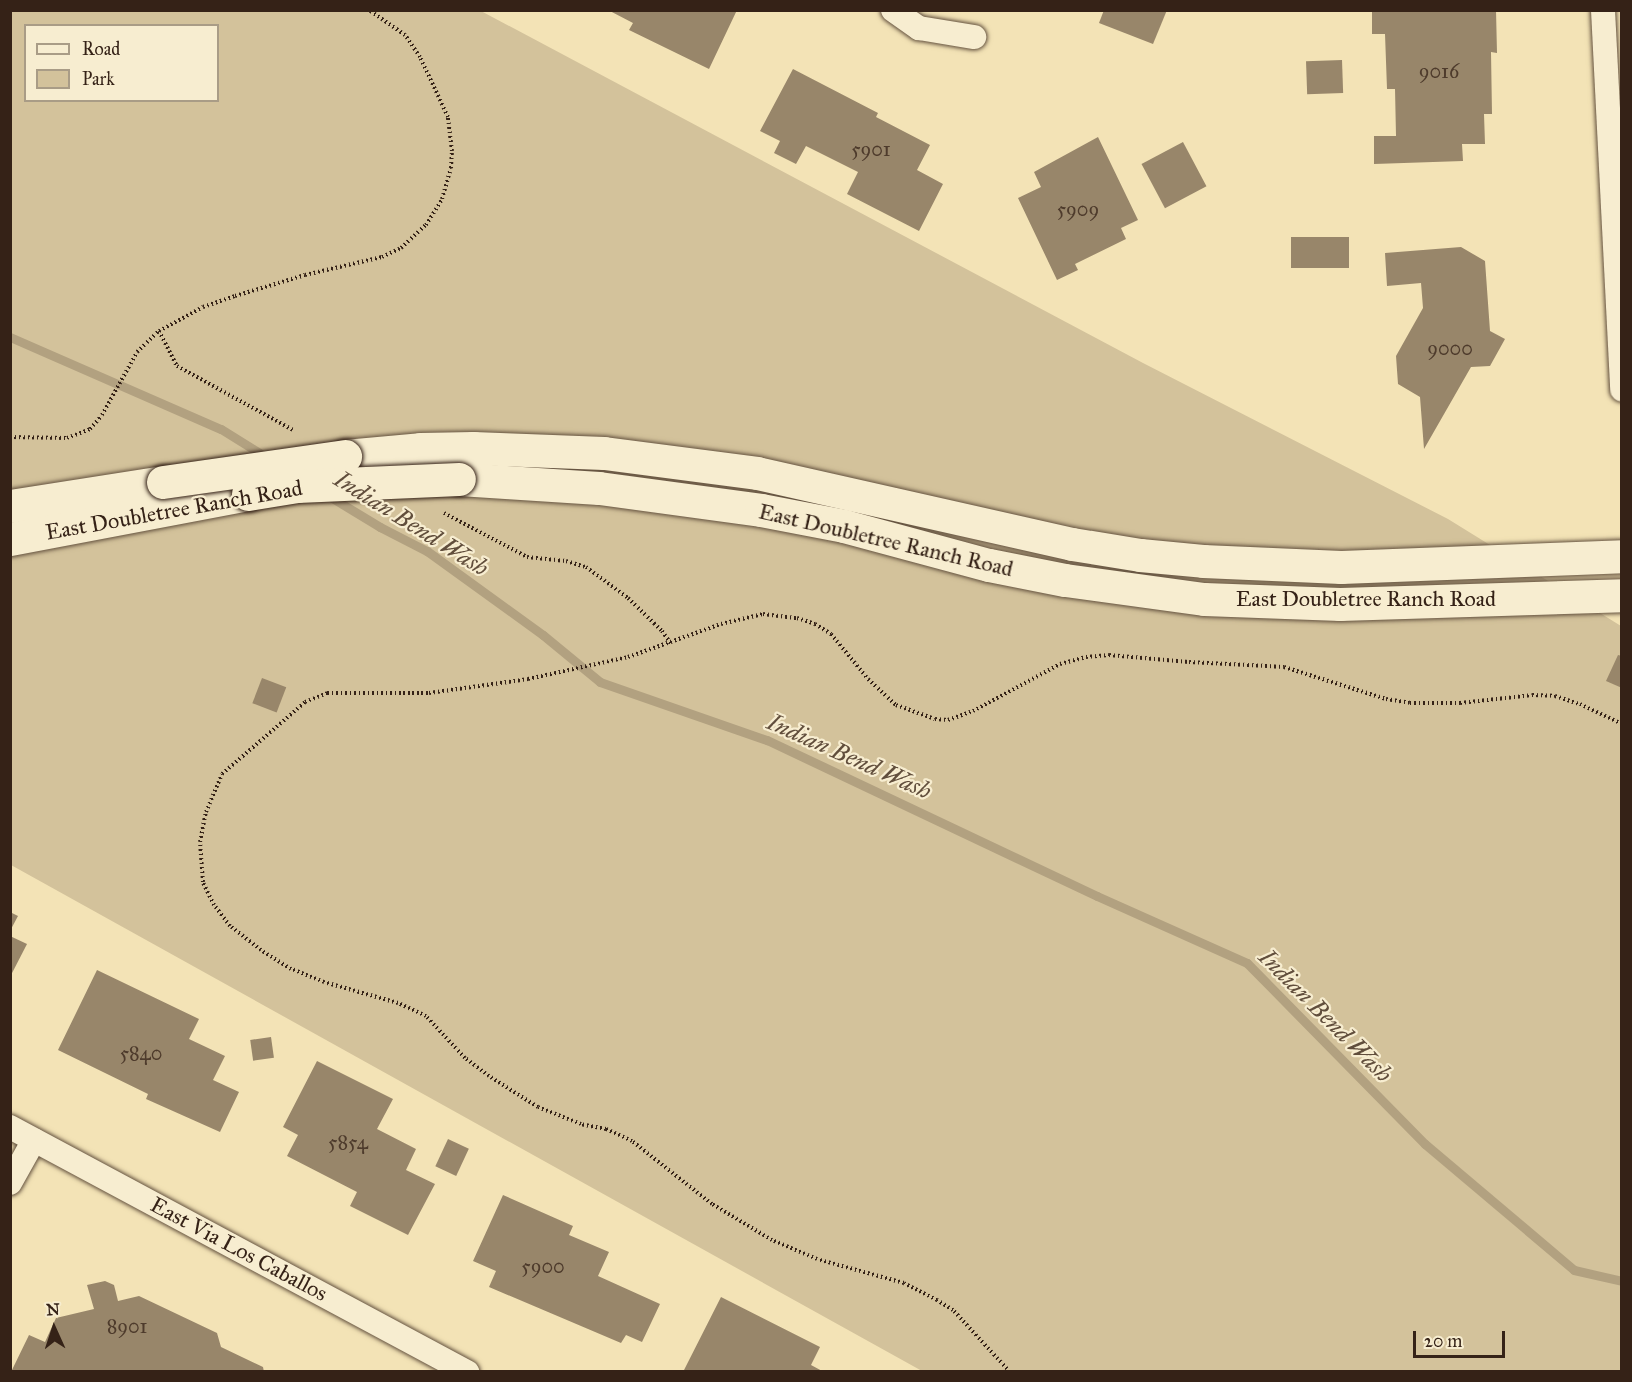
<!DOCTYPE html>
<style>
body{margin:0}
#map{position:relative;width:1632px;height:1382px;overflow:hidden;background:#f3e3b6;font-family:"IM FELL Great Primer",serif}
div>[style]{position:absolute}
.green>*{inset:0;background:#d3c29b}
.stream>*{height:9px;margin:-4.5px;padding:0 4.5px;transform-origin:4.5px;border-radius:4.5px;background:#b2a180}
.building>*{inset:0;background:#98866a;transform-origin:0 0}
.path>*{height:4px;margin-top:-2px;transform-origin:0;background:repeating-linear-gradient(90deg,#352217 0 1.5px,transparent 0 4.5px)}
.roads{filter:drop-shadow(0 0 2px #64523f) drop-shadow(0 0 2px #64523f)}
.street>*{height:24px;margin:-12px;padding:0 12px;transform-origin:12px;border-radius:12px;background:#f7edd0}
.secondary>*{height:33px;margin:-16.5px;padding:0 16.5px;transform-origin:16.5px;border-radius:16.5px;background:#f7edd0}
.bridges{filter:drop-shadow(0 0 2px #352217) drop-shadow(0 0 2px #352217)}
.secondary-bridge>*{height:33px;margin:-16.5px;padding:0 16.5px;transform-origin:16.5px;border-radius:16.5px;background:#f7edd0}
span{translate:-50% -50%;white-space:nowrap;text-align:center;line-height:1.15;-webkit-text-stroke:4.5px #f7edd0;paint-order:stroke}
.number-label{font-size:20px;color:#4e3b2c}
.number-label span{-webkit-text-stroke-width:0}
.street-label{font-size:22px;color:#352217}
.water-label{font-size:24px;color:#614e3c;font-style:italic}
.frame{position:absolute;inset:0;border:12px solid #352217;pointer-events:none}
.legend{position:absolute;left:24px;top:24px;width:195px;height:78px;box-sizing:border-box;background:#f7edd0;border:2px solid #a99c86;margin:0;padding:8px 10px;list-style:none;font-size:18px;color:#352217}
.legend li{display:flex;align-items:center;gap:12px;height:30px}
.legend b{width:30px;border:2px solid #a99c86}
.north{position:absolute;left:24px;top:1298px;width:60px;height:60px;-webkit-text-stroke:4px #f7edd0;paint-order:stroke;rotate:357deg;font-size:16px;font-weight:700;line-height:24px;text-align:center;color:#352217}
.north::after{content:'';display:block;margin:auto;width:21px;height:27px;background:#352217;clip-path:polygon(50% 0,100% 100%,50% 72%,0 100%)}
.scale{position:absolute;left:1413px;top:1331px;width:92px;height:27px;box-sizing:border-box;border:3px solid #352217;border-top:0;padding-left:8px;font-size:18px;line-height:21px;white-space:nowrap;color:#352217;-webkit-text-stroke:4px #f7edd0;paint-order:stroke}
</style>
<div id="map">
<div class="green">
<div style="clip-path:polygon(evenodd,11px 11px,481px 11px,1143px 363px,1448px 519px,1621px 626px,1621px 1371px,922px 1371px,11px 865px,11px 11px,26px 26px,218px 26px,218px 100px,26px 100px,26px 26px)"></div>
</div>
<div class="stream">
<div style="left:10px;top:337px;width:230px;rotate:23.6deg"></div>
<div style="left:221px;top:429px;width:53px;rotate:31.9deg"></div>
<div style="left:329px;top:496px;width:60px;rotate:31.3deg"></div>
<div style="left:380px;top:527px;width:53px;rotate:27.1deg"></div>
<div style="left:427px;top:551px;width:143px;rotate:35.9deg"></div>
<div style="left:543px;top:635px;width:74px;rotate:39.5deg"></div>
<div style="left:600px;top:682px;width:177px;rotate:19.2deg"></div>
<div style="left:767px;top:740px;width:365px;rotate:25.3deg"></div>
<div style="left:1097px;top:896px;width:164px;rotate:24.1deg"></div>
<div style="left:1247px;top:963px;width:254px;rotate:45.5deg"></div>
<div style="left:1425px;top:1144px;width:195px;rotate:40.2deg"></div>
<div style="left:1574px;top:1270px;width:49px;rotate:12.9deg"></div>
</div>
<div class="building">
<div style="clip-path:polygon(608px 10px,737px 10px,709px 69px,629px 30px,633px 23px)"></div>
<div style="clip-path:polygon(1104px 10px,1167px 10px,1153px 44px,1099px 23px)"></div>
<div style="clip-path:polygon(1372px 10px,1496px 10px,1497px 53px,1491px 52px,1492px 114px,1484px 114px,1485px 144px,1462px 144px,1463px 161px,1374px 164px,1374px 136px,1396px 136px,1395px 89px,1387px 89px,1385px 34px,1372px 34px)"></div>
<div style="left:1342px;top:60px;width:33px;height:36px;rotate:88deg"></div>
<div style="clip-path:polygon(793px 69px,878px 113px,876px 117px,930px 145px,917px 170px,943px 184px,919px 231px,847px 194px,858px 172px,806px 146px,796px 164px,774px 153px,780px 141px,760px 131px)"></div>
<div style="clip-path:polygon(1098px 137px,1138px 220px,1121px 228px,1126px 239px,1075px 264px,1078px 270px,1057px 280px,1018px 198px,1041px 187px,1034px 172px)"></div>
<div style="left:1183px;top:142px;width:50px;height:47px;rotate:62deg"></div>
<div style="left:1349px;top:237px;width:31px;height:58px;rotate:90deg"></div>
<div style="clip-path:polygon(1461px 247px,1485px 261px,1490px 331px,1505px 339px,1490px 366px,1471px 367px,1424px 449px,1420px 397px,1398px 384px,1396px 356px,1423px 308px,1421px 283px,1387px 286px,1385px 253px)"></div>
<div style="clip-path:polygon(1618px 655px,1622px 656px,1622px 688px,1606px 681px)"></div>
<div style="left:262px;top:678px;width:26px;height:27px;rotate:21deg"></div>
<div style="clip-path:polygon(10px 912px,18px 916px,10px 931px)"></div>
<div style="clip-path:polygon(10px 936px,27px 944px,10px 977px)"></div>
<div style="clip-path:polygon(97px 970px,199px 1019px,189px 1039px,225px 1056px,213px 1080px,239px 1092px,220px 1132px,146px 1099px,148px 1094px,58px 1050px)"></div>
<div style="left:271px;top:1037px;width:21px;height:21px;rotate:82deg"></div>
<div style="clip-path:polygon(317px 1061px,393px 1099px,377px 1129px,416px 1149px,406px 1170px,435px 1184px,408px 1235px,350px 1206px,357px 1192px,287px 1156px,298px 1135px,283px 1127px)"></div>
<div style="left:448px;top:1139px;width:23px;height:30px;rotate:25deg"></div>
<div style="clip-path:polygon(503px 1195px,573px 1226px,569px 1235px,609px 1252px,598px 1276px,660px 1304px,642px 1342px,626px 1335px,621px 1343px,489px 1287px,496px 1271px,473px 1261px)"></div>
<div style="clip-path:polygon(105px 1281px,114px 1285px,118px 1301px,139px 1296px,217px 1333px,221px 1347px,263px 1367px,264px 1372px,11px 1372px,29px 1335px,45px 1342px,56px 1318px,94px 1309px,87px 1285px)"></div>
<div style="clip-path:polygon(721px 1297px,820px 1347px,811px 1365px,824px 1372px,683px 1372px)"></div>
</div>
<div class="path">
<div style="left:159px;top:331px;width:39px;rotate:63deg"></div>
<div style="left:177px;top:366px;width:132px;rotate:28.9deg"></div>
<div style="left:10px;top:437px;width:57px;rotate:1deg"></div>
<div style="left:67px;top:438px;width:25px;rotate:-21deg"></div>
<div style="left:90px;top:429px;width:18px;rotate:-49deg"></div>
<div style="left:102px;top:415px;width:72px;rotate:-60.9deg"></div>
<div style="left:137px;top:352px;width:30px;rotate:-44deg"></div>
<div style="left:159px;top:331px;width:50px;rotate:-28.6deg"></div>
<div style="left:203px;top:307px;width:34px;rotate:-19deg"></div>
<div style="left:235px;top:296px;width:73px;rotate:-16.7deg"></div>
<div style="left:305px;top:275px;width:79px;rotate:-13.2deg"></div>
<div style="left:382px;top:257px;width:21px;rotate:-25deg"></div>
<div style="left:401px;top:248px;width:34px;rotate:-43deg"></div>
<div style="left:426px;top:225px;width:31px;rotate:-58deg"></div>
<div style="left:442px;top:199px;width:32px;rotate:-74deg"></div>
<div style="left:451px;top:168px;width:17px;rotate:-87deg"></div>
<div style="left:452px;top:151px;width:34px;rotate:-97deg"></div>
<div style="left:448px;top:117px;width:66px;rotate:-115deg"></div>
<div style="left:420px;top:57px;width:27px;rotate:-124deg"></div>
<div style="left:405px;top:35px;width:44px;rotate:-145.2deg"></div>
<div style="left:444px;top:513px;width:94px;rotate:27.9deg"></div>
<div style="left:527px;top:557px;width:39px;rotate:6deg"></div>
<div style="left:566px;top:561px;width:21px;rotate:17deg"></div>
<div style="left:586px;top:567px;width:52px;rotate:36.4deg"></div>
<div style="left:628px;top:598px;width:47px;rotate:44.1deg"></div>
<div style="left:662px;top:631px;width:16px;rotate:55deg"></div>
<div style="left:1010px;top:1372px;width:84px;rotate:-132.6deg"></div>
<div style="left:953px;top:1310px;width:19px;rotate:-148deg"></div>
<div style="left:937px;top:1300px;width:37px;rotate:-153deg"></div>
<div style="left:904px;top:1283px;width:90px;rotate:-164.6deg"></div>
<div style="left:817px;top:1259px;width:49px;rotate:-157.1deg"></div>
<div style="left:772px;top:1240px;width:70px;rotate:-149deg"></div>
<div style="left:712px;top:1204px;width:102px;rotate:-141.8deg"></div>
<div style="left:632px;top:1141px;width:29px;rotate:-155deg"></div>
<div style="left:606px;top:1129px;width:25px;rotate:-169deg"></div>
<div style="left:581px;top:1124px;width:46px;rotate:-158.4deg"></div>
<div style="left:538px;top:1107px;width:58px;rotate:-147.7deg"></div>
<div style="left:489px;top:1076px;width:30px;rotate:-143deg"></div>
<div style="left:465px;top:1058px;width:57px;rotate:-132.9deg"></div>
<div style="left:426px;top:1016px;width:31px;rotate:-155deg"></div>
<div style="left:398px;top:1003px;width:77px;rotate:-164.2deg"></div>
<div style="left:324px;top:982px;width:35px;rotate:-158deg"></div>
<div style="left:291px;top:969px;width:36px;rotate:-148deg"></div>
<div style="left:261px;top:950px;width:39px;rotate:-142deg"></div>
<div style="left:230px;top:926px;width:26px;rotate:-127deg"></div>
<div style="left:214px;top:905px;width:25px;rotate:-116deg"></div>
<div style="left:203px;top:882px;width:40px;rotate:-94.3deg"></div>
<div style="left:200px;top:842px;width:31px;rotate:-79deg"></div>
<div style="left:206px;top:812px;width:41px;rotate:-67.2deg"></div>
<div style="left:222px;top:774px;width:110px;rotate:-40.9deg"></div>
<div style="left:305px;top:702px;width:24px;rotate:-22deg"></div>
<div style="left:327px;top:693px;width:102px"></div>
<div style="left:429px;top:693px;width:100px;rotate:-8deg"></div>
<div style="left:528px;top:679px;width:102px;rotate:-12.4deg"></div>
<div style="left:628px;top:657px;width:99px;rotate:-19.5deg"></div>
<div style="left:721px;top:624px;width:43px;rotate:-13.4deg"></div>
<div style="left:763px;top:614px;width:34px;rotate:7deg"></div>
<div style="left:797px;top:618px;width:19px;rotate:18deg"></div>
<div style="left:815px;top:624px;width:19px;rotate:32deg"></div>
<div style="left:831px;top:634px;width:58px;rotate:50.6deg"></div>
<div style="left:868px;top:679px;width:38px;rotate:43deg"></div>
<div style="left:896px;top:705px;width:41px;rotate:19.7deg"></div>
<div style="left:935px;top:719px;width:13px;rotate:4deg"></div>
<div style="left:948px;top:720px;width:27px;rotate:-20deg"></div>
<div style="left:973px;top:711px;width:99px;rotate:-28.4deg"></div>
<div style="left:1060px;top:664px;width:27px;rotate:-15deg"></div>
<div style="left:1086px;top:657px;width:23px;rotate:-5deg"></div>
<div style="left:1109px;top:655px;width:80px;rotate:5deg"></div>
<div style="left:1189px;top:662px;width:95px;rotate:3deg"></div>
<div style="left:1284px;top:667px;width:107px;rotate:17.4deg"></div>
<div style="left:1386px;top:699px;width:24px;rotate:9deg"></div>
<div style="left:1410px;top:703px;width:50px"></div>
<div style="left:1460px;top:703px;width:72px;rotate:-6.3deg"></div>
<div style="left:1532px;top:695px;width:23px;rotate:2deg"></div>
<div style="left:1555px;top:696px;width:26px;rotate:18deg"></div>
<div style="left:1580px;top:704px;width:47px;rotate:25.5deg"></div>
</div>
<div class="roads">
<div class="street">
<div style="left:893px;top:10px;width:32px;rotate:35deg"></div>
<div style="left:919px;top:28px;width:56px;rotate:9.3deg"></div>
<div style="left:1603px;top:10px;width:380px;rotate:87.1deg"></div>
<div style="left:10px;top:1127px;width:519px;rotate:28.2deg"></div>
<div style="left:10px;top:1183px;width:49px;rotate:-60.8deg"></div>
</div>
<div class="secondary">
<div style="left:345px;top:456px;width:75px;rotate:-5.3deg"></div>
<div style="left:420px;top:449px;width:53px;rotate:-1.1deg"></div>
<div style="left:473px;top:448px;width:131px;rotate:2.2deg"></div>
<div style="left:604px;top:453px;width:154px;rotate:7.4deg"></div>
<div style="left:757px;top:473px;width:323px;rotate:12.7deg"></div>
<div style="left:1072px;top:544px;width:69px;rotate:9.2deg"></div>
<div style="left:1140px;top:555px;width:63px;rotate:5.4deg"></div>
<div style="left:1203px;top:561px;width:138px;rotate:2.5deg"></div>
<div style="left:1341px;top:567px;width:281px;rotate:-2.2deg"></div>
<div style="left:459px;top:479px;width:140px;rotate:3.7deg"></div>
<div style="left:599px;top:488px;width:163px;rotate:7.7deg"></div>
<div style="left:761px;top:510px;width:85px;rotate:10.9deg"></div>
<div style="left:844px;top:526px;width:150px;rotate:15.1deg"></div>
<div style="left:989px;top:565px;width:77px;rotate:11.2deg"></div>
<div style="left:1065px;top:580px;width:140px;rotate:7.8deg"></div>
<div style="left:1204px;top:599px;width:136px;rotate:2.1deg"></div>
<div style="left:1340px;top:604px;width:282px;rotate:-1.8deg"></div>
<div style="left:10px;top:506px;width:155px;rotate:-8.9deg"></div>
<div style="left:10px;top:539px;width:242px;rotate:-10.7deg"></div>
</div>
</div>
<div class="bridges">
<div class="secondary-bridge">
<div style="left:163px;top:482px;width:184px;rotate:-8.1deg"></div>
<div style="left:248px;top:494px;width:50px;rotate:-9.3deg"></div>
<div style="left:297px;top:486px;width:162px;rotate:-2.5deg"></div>
</div>
</div>
<div class="number-label">
<span style="left:1439px;top:71px">9016</span>
<span style="left:871px;top:149px">5901</span>
<span style="left:1078px;top:209px">5909</span>
<span style="left:1450px;top:348px">9000</span>
<span style="left:141px;top:1053px">5840</span>
<span style="left:348px;top:1142px">5854</span>
<span style="left:543px;top:1266px">5900</span>
<span style="left:127px;top:1326px">8901</span>
</div>
<div class="street-label">
<span style="left:174px;top:510px;rotate:-10deg">East Doubletree Ranch Road</span>
<span style="left:886px;top:540px;rotate:13deg">East Doubletree Ranch Road</span>
<span style="left:1366px;top:599px">East Doubletree Ranch Road</span>
<span style="left:239px;top:1249px;rotate:28deg">East Via Los Caballos</span>
</div>
<div class="water-label">
<span style="left:411px;top:524px;rotate:32deg">Indian Bend Wash</span>
<span style="left:849px;top:757px;rotate:24deg">Indian Bend Wash</span>
<span style="left:1325px;top:1016px;rotate:45deg">Indian Bend Wash</span>
</div>
<div class="frame"></div>
<ul class="legend">
<li><b style="height:8px;background:#f7edd0"></b>Road</li>
<li><b style="height:16px;background:#d3c29b"></b>Park</li>
</ul>
<div class="north">N</div>
<div class="scale">20 m</div>
</div>
